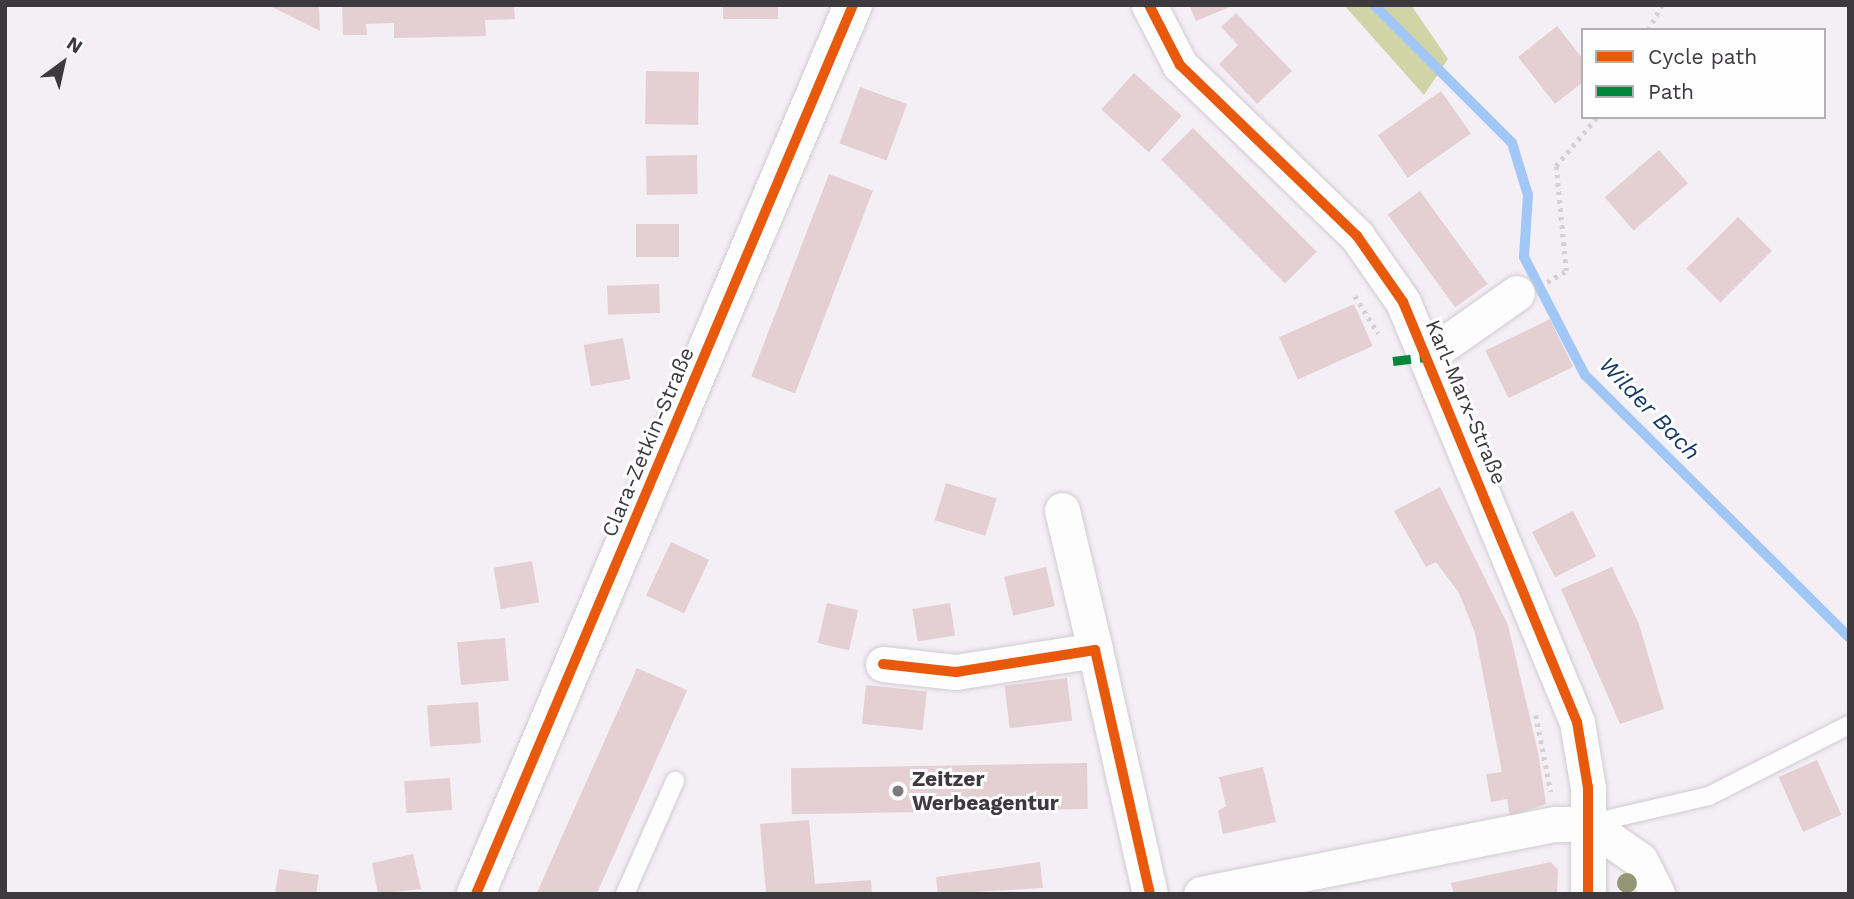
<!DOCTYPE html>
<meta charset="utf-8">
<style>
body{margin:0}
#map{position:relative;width:1854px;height:899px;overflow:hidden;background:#f4eff5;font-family:"Work Sans",sans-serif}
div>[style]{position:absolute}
.forest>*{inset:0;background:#d0d4a6}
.stream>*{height:10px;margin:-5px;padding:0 5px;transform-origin:5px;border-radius:5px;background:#a1c7f7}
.building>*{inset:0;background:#e4d0d2;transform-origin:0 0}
.path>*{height:4.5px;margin-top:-2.25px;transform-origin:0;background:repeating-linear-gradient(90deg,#d3d1d3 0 3.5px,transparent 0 8.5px)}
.roads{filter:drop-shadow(0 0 2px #d0ccd1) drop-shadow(0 0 2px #d0ccd1)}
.lane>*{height:18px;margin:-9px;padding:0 9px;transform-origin:9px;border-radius:9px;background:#fdfdfe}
.street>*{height:35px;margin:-17.5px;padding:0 17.5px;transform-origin:17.5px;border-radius:17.5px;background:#fdfdfe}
.secondary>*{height:38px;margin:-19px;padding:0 19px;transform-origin:19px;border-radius:19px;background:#fdfdfe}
.quiet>*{height:9px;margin-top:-4.5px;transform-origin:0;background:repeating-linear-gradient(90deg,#00873e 0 18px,transparent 0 27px)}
.cycleway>*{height:10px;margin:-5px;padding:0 5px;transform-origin:5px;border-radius:5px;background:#e8590c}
.trees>*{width:20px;height:20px;margin:-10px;border-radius:50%;background:#959673}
.dots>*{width:19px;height:19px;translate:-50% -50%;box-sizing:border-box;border:4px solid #fefdff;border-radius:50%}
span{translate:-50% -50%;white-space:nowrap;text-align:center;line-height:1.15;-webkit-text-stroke:6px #fefdff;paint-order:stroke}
.street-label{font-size:21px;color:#3d3a3e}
.poi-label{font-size:21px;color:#3d3a3e;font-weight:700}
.left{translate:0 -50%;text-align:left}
.water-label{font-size:23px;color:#133963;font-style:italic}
.frame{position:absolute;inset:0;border:7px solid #3d3a3e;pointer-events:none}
.legend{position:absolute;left:1581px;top:28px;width:245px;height:91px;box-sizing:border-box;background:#fefdff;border:2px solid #b1afb2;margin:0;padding:9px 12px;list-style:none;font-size:21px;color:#3d3a3e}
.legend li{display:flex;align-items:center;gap:14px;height:35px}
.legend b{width:35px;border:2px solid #b1afb2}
.north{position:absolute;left:28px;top:28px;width:70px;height:70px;-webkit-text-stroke:5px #fefdff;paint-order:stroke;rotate:33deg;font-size:19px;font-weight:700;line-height:28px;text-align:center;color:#3d3a3e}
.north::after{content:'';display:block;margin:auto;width:24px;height:32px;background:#3d3a3e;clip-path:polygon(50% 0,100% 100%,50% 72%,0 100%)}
</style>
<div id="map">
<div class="forest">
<div style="clip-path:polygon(1344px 5px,1411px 5px,1448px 59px,1424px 95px)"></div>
</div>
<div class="stream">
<div style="left:1374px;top:5px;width:195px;rotate:45deg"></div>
<div style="left:1512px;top:143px;width:54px;rotate:72.9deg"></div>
<div style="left:1528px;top:195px;width:62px;rotate:93.7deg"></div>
<div style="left:1524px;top:257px;width:133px;rotate:62.7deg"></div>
<div style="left:1585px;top:375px;width:372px;rotate:44.8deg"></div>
</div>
<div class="building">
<div style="clip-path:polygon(268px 5px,319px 5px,320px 31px)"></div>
<div style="clip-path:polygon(342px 5px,514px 5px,515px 19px,485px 20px,486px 36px,394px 38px,394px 23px,366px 24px,367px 35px,343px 35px)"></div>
<div style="left:723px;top:5px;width:55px;height:14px"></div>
<div style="clip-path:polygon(1189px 5px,1234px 5px,1196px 21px)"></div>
<div style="clip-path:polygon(1236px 13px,1292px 71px,1257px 104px,1219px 64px,1238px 45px,1221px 27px)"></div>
<div style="clip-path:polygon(1557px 26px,1583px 59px,1583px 82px,1555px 104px,1518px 57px)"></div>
<div style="left:646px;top:71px;width:53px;height:53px;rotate:1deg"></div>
<div style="left:1134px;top:73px;width:64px;height:49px;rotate:42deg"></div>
<div style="left:860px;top:87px;width:50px;height:60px;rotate:20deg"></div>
<div style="left:1441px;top:91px;width:52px;height:77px;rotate:55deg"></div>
<div style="left:1193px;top:128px;width:175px;height:45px;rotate:45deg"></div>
<div style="left:1659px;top:150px;width:44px;height:72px;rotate:49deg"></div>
<div style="left:697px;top:155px;width:39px;height:51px;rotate:89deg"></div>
<div style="left:829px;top:174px;width:47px;height:217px;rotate:21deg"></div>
<div style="left:1420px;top:191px;width:115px;height:40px;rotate:54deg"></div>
<div style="left:1738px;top:217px;width:48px;height:73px;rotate:45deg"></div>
<div style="left:636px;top:224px;width:43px;height:33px"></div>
<div style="left:659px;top:284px;width:29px;height:52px;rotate:88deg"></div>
<div style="left:1354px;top:304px;width:46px;height:82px;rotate:66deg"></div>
<div style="left:1550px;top:319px;width:53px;height:72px;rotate:64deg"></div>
<div style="left:623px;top:338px;width:42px;height:40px;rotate:80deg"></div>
<div style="left:946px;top:483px;width:53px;height:39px;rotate:17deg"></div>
<div style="clip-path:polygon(1440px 487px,1508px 625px,1538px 752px,1546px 804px,1510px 816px,1507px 799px,1491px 802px,1486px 774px,1502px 772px,1475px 633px,1459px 593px,1436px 562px,1426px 567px,1394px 511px)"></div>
<div style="left:1573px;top:511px;width:51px;height:46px;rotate:63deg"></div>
<div style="left:671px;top:542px;width:42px;height:59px;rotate:25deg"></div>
<div style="left:532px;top:561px;width:42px;height:39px;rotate:80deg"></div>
<div style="left:1046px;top:567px;width:40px;height:43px;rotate:77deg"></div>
<div style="clip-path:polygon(1612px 567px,1639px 624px,1664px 709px,1620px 724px,1561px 589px)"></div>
<div style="left:827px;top:603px;width:32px;height:41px;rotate:13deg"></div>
<div style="left:950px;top:603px;width:33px;height:38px;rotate:81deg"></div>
<div style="left:505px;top:638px;width:43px;height:48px;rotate:85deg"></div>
<div style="left:637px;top:668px;width:55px;height:248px;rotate:24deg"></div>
<div style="left:1067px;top:678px;width:43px;height:63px;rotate:83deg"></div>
<div style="left:866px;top:685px;width:61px;height:39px;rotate:6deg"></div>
<div style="left:478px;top:702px;width:41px;height:51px;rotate:86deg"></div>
<div style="left:1817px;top:760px;width:60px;height:42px;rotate:66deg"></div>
<div style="left:1087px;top:763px;width:46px;height:296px;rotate:89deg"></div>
<div style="clip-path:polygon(1263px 767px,1276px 822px,1223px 834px,1218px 811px,1226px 806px,1219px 777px)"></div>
<div style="left:450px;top:778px;width:32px;height:46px;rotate:86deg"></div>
<div style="clip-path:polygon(809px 820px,815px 884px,871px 880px,872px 894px,766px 894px,760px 824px)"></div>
<div style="clip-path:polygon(413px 854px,421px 889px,378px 894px,372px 863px)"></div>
<div style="clip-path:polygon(1040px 862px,1043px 888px,938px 894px,936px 877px)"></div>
<div style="clip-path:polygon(1551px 862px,1558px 870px,1557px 894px,1454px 894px,1451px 883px)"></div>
<div style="clip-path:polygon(279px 869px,319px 875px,316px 894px,275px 894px)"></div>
</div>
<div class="path">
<div style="left:1648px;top:30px;width:29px;rotate:-61deg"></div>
<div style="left:1547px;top:282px;width:22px;rotate:-30deg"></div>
<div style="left:1566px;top:271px;width:105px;rotate:-95.4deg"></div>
<div style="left:1556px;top:166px;width:64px;rotate:-50.1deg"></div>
<div style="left:1355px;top:296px;width:44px;rotate:58.1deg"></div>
<div style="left:1536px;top:715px;width:78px;rotate:79deg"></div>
</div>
<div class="roads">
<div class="lane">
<div style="left:1588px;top:824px;width:124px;rotate:-13deg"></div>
<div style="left:1709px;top:796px;width:157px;rotate:-26.9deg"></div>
<div style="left:625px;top:894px;width:124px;rotate:-66.1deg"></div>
</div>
<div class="street">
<div style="left:1149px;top:5px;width:68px;rotate:62.7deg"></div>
<div style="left:1180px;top:65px;width:246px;rotate:44deg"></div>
<div style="left:1357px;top:236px;width:80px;rotate:55.1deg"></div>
<div style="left:1403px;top:302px;width:455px;rotate:67.5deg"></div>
<div style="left:1577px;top:722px;width:67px;rotate:80.5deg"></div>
<div style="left:1588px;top:788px;width:106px;rotate:90deg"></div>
<div style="left:1426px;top:357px;width:111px;rotate:-35.1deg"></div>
<div style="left:1062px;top:510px;width:144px;rotate:76.7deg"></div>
<div style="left:883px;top:664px;width:73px;rotate:6.3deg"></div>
<div style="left:956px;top:672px;width:141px;rotate:-9deg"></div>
<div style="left:1095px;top:650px;width:250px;rotate:77.3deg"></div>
<div style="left:1201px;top:894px;width:362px;rotate:-11.2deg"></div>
<div style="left:1556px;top:824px;width:32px"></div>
<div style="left:1588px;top:824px;width:63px;rotate:34.7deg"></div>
<div style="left:1640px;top:860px;width:38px;rotate:63deg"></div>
</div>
<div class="secondary">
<div style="left:476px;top:894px;width:966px;rotate:-67.02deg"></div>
</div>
</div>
<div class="quiet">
<div style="left:1393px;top:361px;width:33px;rotate:-7deg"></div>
</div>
<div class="cycleway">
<div style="left:1149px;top:5px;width:68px;rotate:62.7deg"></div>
<div style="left:1180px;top:65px;width:246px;rotate:44deg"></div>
<div style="left:1357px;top:236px;width:80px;rotate:55.1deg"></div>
<div style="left:1403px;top:302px;width:455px;rotate:67.5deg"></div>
<div style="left:1577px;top:722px;width:67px;rotate:80.5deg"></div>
<div style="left:1588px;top:788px;width:106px;rotate:90deg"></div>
<div style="left:883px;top:664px;width:73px;rotate:6.3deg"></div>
<div style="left:956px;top:672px;width:141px;rotate:-9deg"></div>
<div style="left:1095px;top:650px;width:250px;rotate:77.3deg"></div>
<div style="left:476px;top:894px;width:966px;rotate:-67.02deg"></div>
</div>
<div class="trees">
<div style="left:1627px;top:883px"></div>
</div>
<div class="dots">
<div style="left:898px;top:791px;background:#7d797e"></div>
</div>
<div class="street-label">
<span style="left:1466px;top:402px;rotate:67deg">Karl-Marx-Straße</span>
<span style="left:648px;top:442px;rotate:-67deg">Clara-Zetkin-Straße</span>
</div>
<div class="poi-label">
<span class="left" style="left:912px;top:791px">Zeitzer<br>Werbeagentur</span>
</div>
<div class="water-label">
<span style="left:1649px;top:409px;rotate:46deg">Wilder Bach</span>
</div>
<div class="frame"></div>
<ul class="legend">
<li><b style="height:9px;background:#e8590c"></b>Cycle path</li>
<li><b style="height:9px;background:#00873e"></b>Path</li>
</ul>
<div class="north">N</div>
</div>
